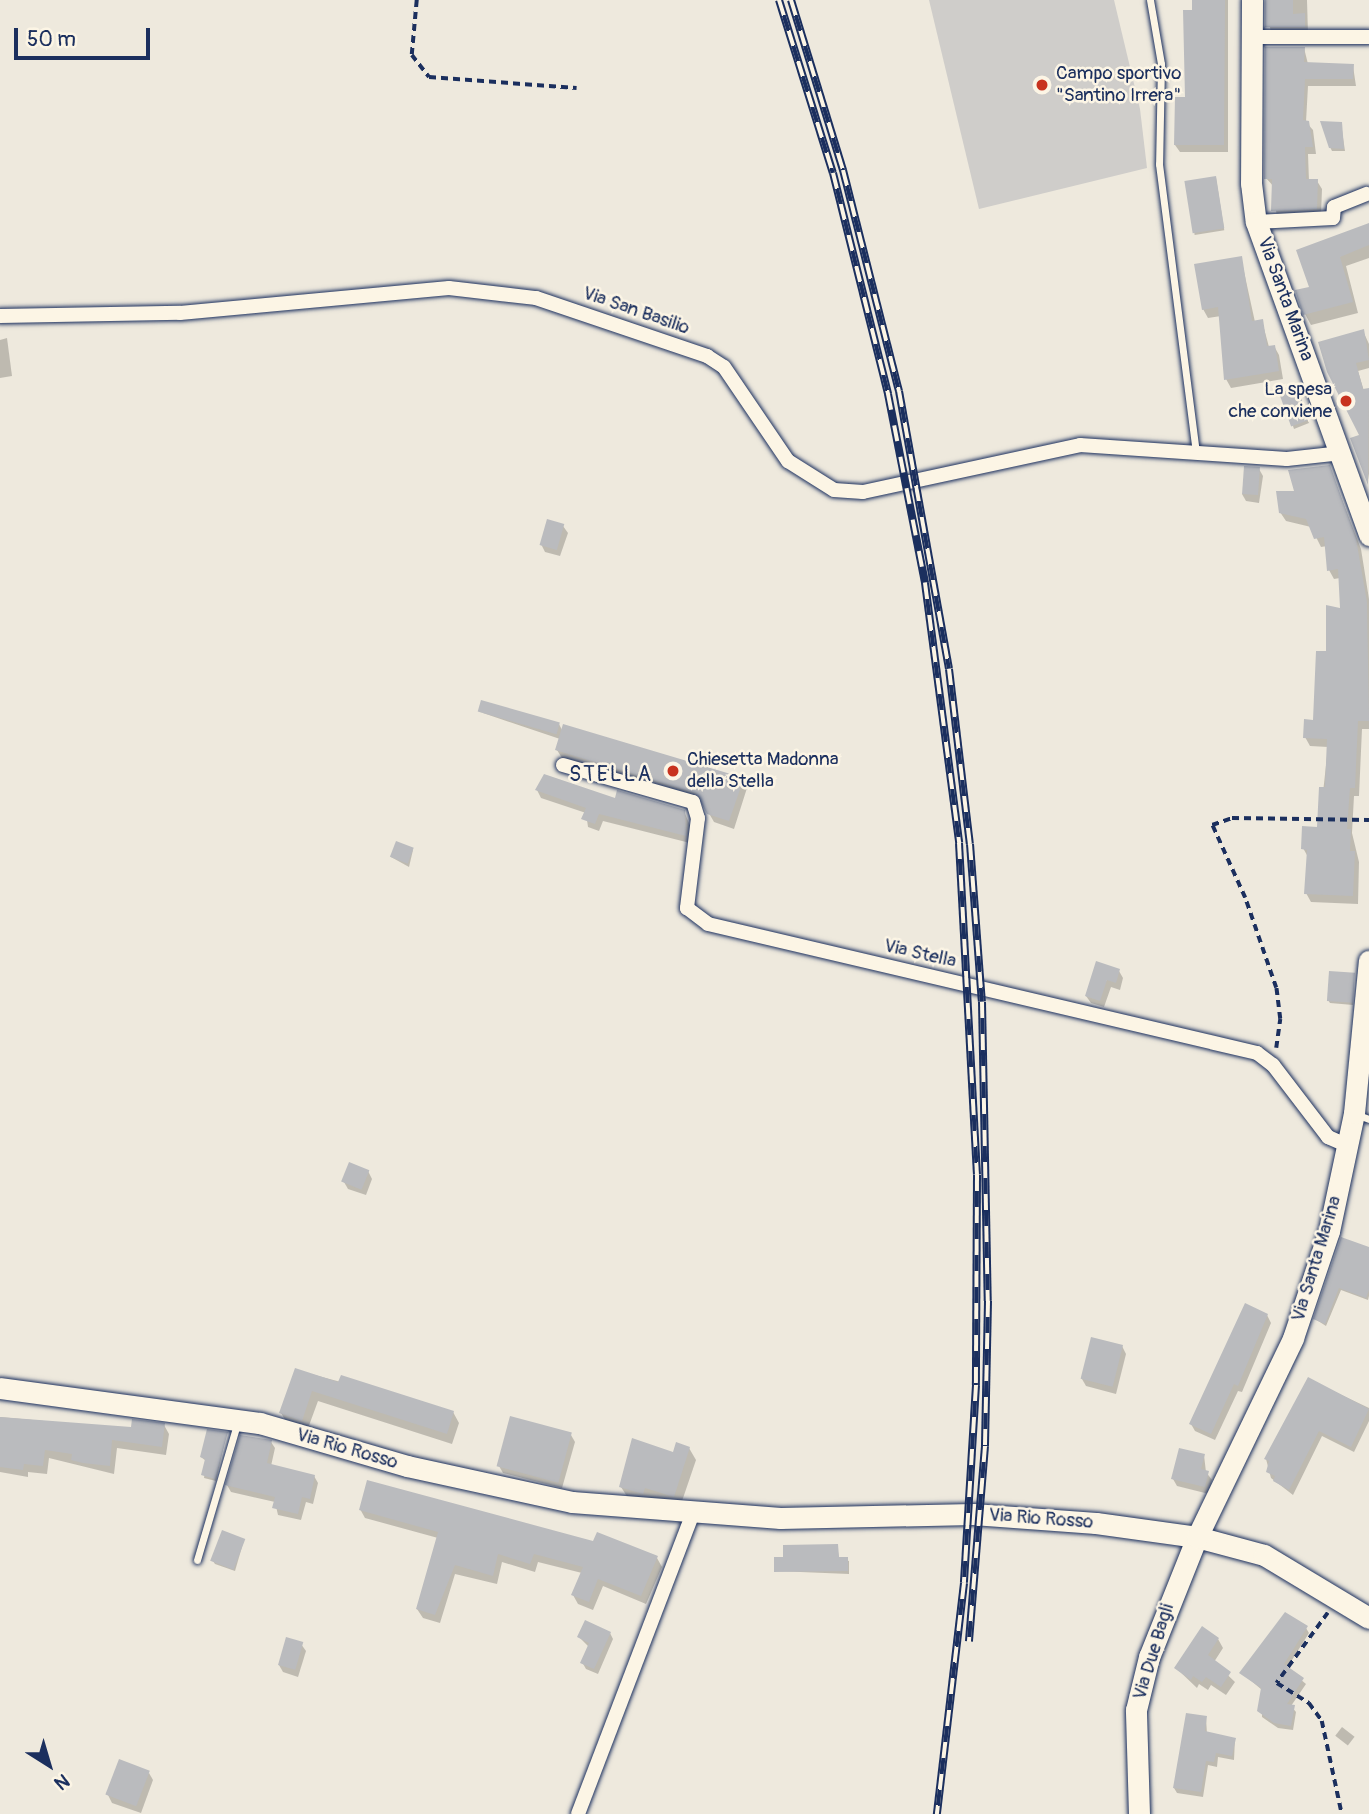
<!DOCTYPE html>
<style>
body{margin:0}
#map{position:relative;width:1369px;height:1814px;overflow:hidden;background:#eee9dd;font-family:Pangolin,sans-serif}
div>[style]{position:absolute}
.green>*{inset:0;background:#cfcdca}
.shadow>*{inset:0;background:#0003;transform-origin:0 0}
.building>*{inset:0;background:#babbbe;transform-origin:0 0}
.path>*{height:3.5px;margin-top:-1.75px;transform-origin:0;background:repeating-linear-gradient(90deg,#1b2f5e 0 7px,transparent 0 12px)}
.roads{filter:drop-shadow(0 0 2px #1b2f5e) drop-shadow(0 0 2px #1b2f5e)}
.lane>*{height:7px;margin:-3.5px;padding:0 3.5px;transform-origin:3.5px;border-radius:3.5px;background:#fcf5e5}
.street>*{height:14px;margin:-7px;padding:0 7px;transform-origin:7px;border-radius:7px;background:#fcf5e5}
.secondary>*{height:21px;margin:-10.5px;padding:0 10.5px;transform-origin:10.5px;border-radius:10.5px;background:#fcf5e5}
.rail>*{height:8px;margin-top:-4px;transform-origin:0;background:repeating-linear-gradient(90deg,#fcf5e5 0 16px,#1b2f5e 0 32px);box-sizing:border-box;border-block:2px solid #1b2f5e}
.dots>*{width:19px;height:19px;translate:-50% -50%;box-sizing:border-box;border:4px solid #fcf5e5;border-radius:50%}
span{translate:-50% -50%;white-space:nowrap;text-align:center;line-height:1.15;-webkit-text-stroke:5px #fcf5e5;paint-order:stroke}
.poi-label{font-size:19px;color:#1b2f5e}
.left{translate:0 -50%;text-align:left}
.right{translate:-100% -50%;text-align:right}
.street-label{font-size:19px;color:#1b2f5e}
.neighbourhood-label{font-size:21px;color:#1b2f5e;letter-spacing:2px}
.north{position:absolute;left:14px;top:1730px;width:70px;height:70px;-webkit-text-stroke:5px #fcf5e5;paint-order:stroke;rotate:143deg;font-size:19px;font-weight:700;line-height:28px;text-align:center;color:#1b2f5e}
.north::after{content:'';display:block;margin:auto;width:24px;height:32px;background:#1b2f5e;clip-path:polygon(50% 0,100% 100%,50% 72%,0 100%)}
.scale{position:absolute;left:14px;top:28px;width:136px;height:32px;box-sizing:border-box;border:4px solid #1b2f5e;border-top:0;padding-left:9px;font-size:21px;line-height:24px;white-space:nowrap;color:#1b2f5e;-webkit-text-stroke:5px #fcf5e5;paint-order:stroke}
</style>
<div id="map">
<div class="green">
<div style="clip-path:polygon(929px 0,1114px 0,1140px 109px,1147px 168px,979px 209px)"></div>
</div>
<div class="shadow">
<div style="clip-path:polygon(1194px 0,1228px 0,1228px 152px,1180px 152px,1175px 145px,1187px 98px)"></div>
<div style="clip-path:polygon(1266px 0,1307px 0,1308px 34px,1271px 34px)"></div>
<div style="clip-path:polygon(1304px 48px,1308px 64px,1353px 66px,1356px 86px,1308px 86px,1306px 122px,1313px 130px,1316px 154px,1308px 154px,1309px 181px,1317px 181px,1322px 189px,1321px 216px,1277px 218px,1273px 186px,1266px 178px)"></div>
<div style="clip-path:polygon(1341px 124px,1345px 151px,1332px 151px,1330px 147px)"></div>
<div style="left:1216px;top:178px;width:53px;height:30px;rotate:81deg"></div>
<div style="clip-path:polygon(1369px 225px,1369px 258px,1346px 266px,1358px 313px,1311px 325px,1305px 314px,1311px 288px)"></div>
<div style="clip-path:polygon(1241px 258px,1255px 322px,1262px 321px,1269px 347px,1274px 346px,1279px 355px,1283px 379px,1231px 388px,1226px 379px,1221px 316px,1208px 318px,1203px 309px)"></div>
<div style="clip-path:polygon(1363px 331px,1369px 344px,1369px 368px,1358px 371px,1364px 391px,1369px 390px,1369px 480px,1362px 436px,1328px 371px)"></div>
<div style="clip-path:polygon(7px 338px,12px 376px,0 378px,0 340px)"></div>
<div style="clip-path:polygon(1298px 392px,1309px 423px,1294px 429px,1293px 426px)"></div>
<div style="clip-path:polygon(1329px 466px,1361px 549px,1369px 599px,1369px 729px,1362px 729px,1359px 796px,1354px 796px,1352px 833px,1359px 862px,1358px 904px,1311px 902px,1306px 893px,1308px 857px,1303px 848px,1319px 829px,1328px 747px,1310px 746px,1305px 737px,1315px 721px,1327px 653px,1342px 610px,1340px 578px,1334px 579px,1329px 570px,1327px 546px,1321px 547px,1311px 527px,1286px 521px,1280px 512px)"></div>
<div style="clip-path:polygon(1259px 469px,1263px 476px,1259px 503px,1246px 501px,1242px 494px)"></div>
<div style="clip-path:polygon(563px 526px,568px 533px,560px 556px,545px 552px,541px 544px)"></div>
<div style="clip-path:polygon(480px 712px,559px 724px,562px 730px,743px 779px,747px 788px,734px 829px,714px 822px,702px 801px,562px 758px,557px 750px,560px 739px)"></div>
<div style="clip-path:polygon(537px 790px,684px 811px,691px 828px,690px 843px,603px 821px,599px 831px,588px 827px,586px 813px,541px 798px)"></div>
<div style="clip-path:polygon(413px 850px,409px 867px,391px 857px)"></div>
<div style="clip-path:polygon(1119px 971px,1123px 978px,1120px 990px,1111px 987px,1104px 1007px,1091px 1003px,1086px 996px)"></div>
<div style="clip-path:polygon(1354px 975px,1353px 1005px,1330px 1003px,1328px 1000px)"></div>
<div style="clip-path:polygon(368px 1171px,372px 1179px,366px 1195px,348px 1189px,344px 1182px)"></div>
<div style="clip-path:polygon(1342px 1240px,1369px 1249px,1369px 1296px,1368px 1300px,1341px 1290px,1326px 1326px,1315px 1319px)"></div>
<div style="clip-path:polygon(1267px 1315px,1271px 1323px,1242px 1392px,1238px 1391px,1215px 1440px,1195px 1431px,1191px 1424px)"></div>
<div style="clip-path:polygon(1122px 1346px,1126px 1354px,1116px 1394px,1086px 1386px,1082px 1379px)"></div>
<div style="clip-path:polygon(296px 1370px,453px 1412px,459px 1423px,452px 1444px,318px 1401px,307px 1431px,287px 1423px,281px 1413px)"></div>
<div style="clip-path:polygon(1308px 1379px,1369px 1408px,1369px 1421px,1354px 1452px,1322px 1436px,1293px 1495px,1271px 1478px,1266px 1459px)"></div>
<div style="clip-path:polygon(0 1417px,132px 1429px,164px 1425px,169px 1434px,166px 1455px,117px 1448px,114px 1474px,49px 1458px,47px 1474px,28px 1472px,28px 1477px,0 1472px)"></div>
<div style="clip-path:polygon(571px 1435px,575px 1442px,562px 1488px,503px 1473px,499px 1466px)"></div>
<div style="clip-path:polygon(226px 1436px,216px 1481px,204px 1478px,206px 1461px,201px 1457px)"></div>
<div style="clip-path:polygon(271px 1442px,275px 1448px,271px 1466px,314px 1476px,318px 1483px,313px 1504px,306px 1502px,301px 1520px,278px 1515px,275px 1502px,231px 1492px,227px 1485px)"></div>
<div style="clip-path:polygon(689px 1448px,696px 1460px,680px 1507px,628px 1498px,621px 1487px)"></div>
<div style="clip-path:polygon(1204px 1455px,1206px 1472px,1212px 1480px,1209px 1494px,1177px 1486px,1173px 1479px)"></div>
<div style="clip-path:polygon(360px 1509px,657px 1558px,662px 1567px,646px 1604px,603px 1586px,593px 1610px,578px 1604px,573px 1595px,582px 1573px,538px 1562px,535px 1572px,502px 1562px,497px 1584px,455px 1574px,440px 1623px,423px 1618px,417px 1609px,438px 1538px,365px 1518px)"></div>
<div style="clip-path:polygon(244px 1540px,235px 1571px,215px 1564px,213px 1561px)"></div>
<div style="clip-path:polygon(837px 1546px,839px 1558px,849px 1561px,849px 1574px,776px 1571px)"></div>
<div style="clip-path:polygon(1306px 1628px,1309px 1633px,1287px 1668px,1306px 1684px,1291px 1706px,1296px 1712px,1293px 1730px,1278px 1728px,1262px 1717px,1262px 1690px,1242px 1673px)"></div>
<div style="clip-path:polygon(610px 1633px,613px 1639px,598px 1674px,586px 1669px,582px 1662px,589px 1647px,579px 1637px)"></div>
<div style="clip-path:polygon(1218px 1639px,1223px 1648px,1214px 1662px,1235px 1682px,1226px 1695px,1211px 1685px,1208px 1690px,1199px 1684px,1197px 1688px,1176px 1668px)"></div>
<div style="clip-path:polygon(301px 1644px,306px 1651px,298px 1677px,283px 1672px,279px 1665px)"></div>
<div style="clip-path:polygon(1206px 1718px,1207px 1734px,1235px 1739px,1234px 1760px,1218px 1757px,1217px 1767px,1208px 1765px,1203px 1797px,1177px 1793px,1174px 1788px)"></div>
<div style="left:1342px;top:1727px;width:16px;height:11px;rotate:38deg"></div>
<div style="clip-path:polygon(149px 1773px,153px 1780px,141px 1813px,112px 1803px,108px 1795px)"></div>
</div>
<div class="building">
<div style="clip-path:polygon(1192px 0,1225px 0,1224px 145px,1174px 145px,1175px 97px,1185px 97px,1183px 10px,1192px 10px)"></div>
<div style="clip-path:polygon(1265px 0,1293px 0,1293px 14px,1305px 13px,1305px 27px,1265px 27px)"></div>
<div style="clip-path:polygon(1265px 47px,1305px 47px,1304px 62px,1354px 64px,1353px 79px,1305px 79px,1303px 120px,1309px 121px,1313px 147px,1305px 147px,1306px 179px,1318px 179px,1317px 209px,1271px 211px,1272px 179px,1264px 179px)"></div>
<div style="clip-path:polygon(1320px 121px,1342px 122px,1344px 149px,1329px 148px)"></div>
<div style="left:1216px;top:176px;width:53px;height:32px;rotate:81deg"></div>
<div style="clip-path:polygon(1369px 223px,1369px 245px,1340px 257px,1353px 302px,1303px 315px,1295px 290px,1309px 287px,1296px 250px)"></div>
<div style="clip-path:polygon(1242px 256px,1252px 321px,1263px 319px,1267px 346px,1275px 345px,1279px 371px,1224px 380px,1218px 307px,1202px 310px,1194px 264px)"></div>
<div style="clip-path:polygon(1364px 329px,1369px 360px,1356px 363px,1363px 389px,1369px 388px,1368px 485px,1350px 438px,1359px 435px,1327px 372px,1318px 342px)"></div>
<div style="left:1297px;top:387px;width:35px;height:19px;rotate:70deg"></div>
<div style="clip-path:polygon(1330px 465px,1356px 539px,1367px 602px,1369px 721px,1358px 721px,1355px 788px,1350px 788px,1347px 829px,1351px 829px,1350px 851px,1355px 851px,1353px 896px,1304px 894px,1307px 850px,1301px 849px,1302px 826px,1317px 827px,1319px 787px,1325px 787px,1327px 739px,1303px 738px,1304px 719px,1313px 720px,1316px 651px,1326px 651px,1326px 605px,1340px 608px,1338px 569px,1327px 571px,1324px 537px,1314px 539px,1306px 519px,1279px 513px,1276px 491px,1294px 491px,1288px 470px)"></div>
<div style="left:1244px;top:466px;width:16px;height:28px;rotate:4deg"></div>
<div style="left:547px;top:519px;width:18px;height:27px;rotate:16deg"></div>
<div style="left:481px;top:700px;width:82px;height:12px;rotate:16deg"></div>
<div style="clip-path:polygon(563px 724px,744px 778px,729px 821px,707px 814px,696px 793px,555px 750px)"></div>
<div style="clip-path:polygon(544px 774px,615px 798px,617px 790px,685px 810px,686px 836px,599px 814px,595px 824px,581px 819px,586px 808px,535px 790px)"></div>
<div style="left:396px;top:841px;width:19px;height:17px;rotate:21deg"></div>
<div style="clip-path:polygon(1096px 961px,1120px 969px,1116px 983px,1107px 980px,1100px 1001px,1085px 996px)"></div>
<div style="left:1329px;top:971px;width:26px;height:30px;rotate:4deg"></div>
<div style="left:349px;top:1162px;width:22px;height:21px;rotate:22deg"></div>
<div style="clip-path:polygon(1341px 1237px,1369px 1247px,1369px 1290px,1366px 1298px,1339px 1288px,1325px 1324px,1313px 1319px)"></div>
<div style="clip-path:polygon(1245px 1303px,1268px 1314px,1238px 1386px,1234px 1384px,1211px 1434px,1189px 1424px)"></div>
<div style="left:1091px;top:1337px;width:33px;height:43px;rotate:14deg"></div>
<div style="clip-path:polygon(295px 1368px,338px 1382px,341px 1375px,454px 1411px,447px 1434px,312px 1391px,302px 1421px,279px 1413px)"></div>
<div style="clip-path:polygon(1308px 1377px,1369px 1409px,1351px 1447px,1319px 1431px,1289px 1490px,1273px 1481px,1275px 1476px,1266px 1472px,1269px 1461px,1264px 1459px)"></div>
<div style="left:510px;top:1416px;width:64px;height:52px;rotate:15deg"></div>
<div style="clip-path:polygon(0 1417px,131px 1427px,132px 1419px,165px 1423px,162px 1447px,112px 1440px,110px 1466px,83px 1463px,71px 1460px,72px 1454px,45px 1450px,43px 1466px,24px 1464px,23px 1470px,0 1467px)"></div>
<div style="clip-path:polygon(207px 1429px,228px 1432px,215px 1479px,201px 1475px,205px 1459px,200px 1457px)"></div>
<div style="clip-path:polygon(240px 1435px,272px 1440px,267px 1463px,315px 1475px,310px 1499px,302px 1497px,298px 1514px,272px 1508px,275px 1497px,225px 1485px)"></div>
<div style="clip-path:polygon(632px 1438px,673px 1452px,676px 1442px,690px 1447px,674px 1497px,645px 1488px,643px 1494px,619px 1487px)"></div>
<div style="clip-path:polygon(1179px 1448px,1205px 1454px,1201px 1469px,1209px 1471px,1205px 1487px,1171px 1479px)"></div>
<div style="clip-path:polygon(367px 1480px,593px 1541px,597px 1532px,658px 1556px,641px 1596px,598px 1579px,589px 1602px,571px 1595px,583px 1567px,534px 1554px,530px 1564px,498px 1554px,493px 1576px,455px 1565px,435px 1615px,416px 1609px,438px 1532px,359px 1510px)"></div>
<div style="left:222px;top:1530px;width:25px;height:33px;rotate:21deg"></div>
<div style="clip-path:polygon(838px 1544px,839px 1557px,848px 1557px,848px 1571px,774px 1572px,774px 1557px,783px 1557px,783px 1545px)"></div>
<div style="clip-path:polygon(1285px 1612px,1308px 1626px,1284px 1664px,1304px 1678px,1287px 1704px,1295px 1705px,1291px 1726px,1274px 1723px,1257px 1711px,1261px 1688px,1239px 1673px)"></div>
<div style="clip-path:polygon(585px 1620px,611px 1632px,594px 1669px,580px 1663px,589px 1643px,577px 1637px)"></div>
<div style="clip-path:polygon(1202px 1626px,1219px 1638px,1208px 1655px,1231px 1672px,1221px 1687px,1206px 1677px,1202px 1682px,1193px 1676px,1191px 1680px,1174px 1668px)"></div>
<div style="left:286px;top:1637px;width:18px;height:29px;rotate:16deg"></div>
<div style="clip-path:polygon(1186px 1713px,1207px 1716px,1205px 1731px,1236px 1738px,1232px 1756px,1216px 1753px,1214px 1762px,1206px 1761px,1201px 1792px,1173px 1788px)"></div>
<div style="left:119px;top:1759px;width:33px;height:38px;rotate:21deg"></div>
</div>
<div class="path">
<div style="left:417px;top:0;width:55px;rotate:95.2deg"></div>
<div style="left:412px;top:55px;width:28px;rotate:52deg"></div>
<div style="left:429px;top:77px;width:148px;rotate:4.3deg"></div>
<div style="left:1276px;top:1048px;width:29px;rotate:-82deg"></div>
<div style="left:1280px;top:1019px;width:31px;rotate:-97deg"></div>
<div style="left:1276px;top:988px;width:95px;rotate:-109deg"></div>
<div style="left:1245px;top:898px;width:80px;rotate:-114.3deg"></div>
<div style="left:1212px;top:825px;width:21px;rotate:-19deg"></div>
<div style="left:1232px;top:818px;width:137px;rotate:0.8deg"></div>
<div style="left:1328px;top:1613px;width:87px;rotate:126.1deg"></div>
<div style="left:1277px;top:1683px;width:38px;rotate:32deg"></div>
<div style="left:1309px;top:1703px;width:22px;rotate:54deg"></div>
<div style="left:1322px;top:1721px;width:95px;rotate:77.9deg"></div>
</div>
<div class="roads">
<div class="lane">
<div style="left:1150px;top:0;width:65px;rotate:80.2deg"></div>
<div style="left:1161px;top:64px;width:100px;rotate:91.1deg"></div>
<div style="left:1159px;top:164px;width:290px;rotate:82.7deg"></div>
<div style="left:1355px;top:1114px;width:15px;rotate:20deg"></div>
<div style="left:197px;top:1560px;width:142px;rotate:-73.6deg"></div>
</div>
<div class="street">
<div style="left:1252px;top:37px;width:117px"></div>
<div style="left:1256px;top:222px;width:77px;rotate:-3deg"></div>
<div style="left:1333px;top:218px;width:11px;rotate:-85deg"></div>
<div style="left:1334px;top:207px;width:35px;rotate:-22deg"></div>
<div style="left:0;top:316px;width:180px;rotate:-1deg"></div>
<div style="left:180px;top:313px;width:270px;rotate:-5.3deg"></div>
<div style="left:449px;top:288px;width:88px;rotate:6.6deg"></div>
<div style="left:536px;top:298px;width:181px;rotate:18.7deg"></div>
<div style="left:707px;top:356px;width:20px;rotate:33deg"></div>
<div style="left:724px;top:367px;width:114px;rotate:55.8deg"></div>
<div style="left:788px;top:461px;width:54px;rotate:32.2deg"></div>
<div style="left:834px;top:490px;width:29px;rotate:4deg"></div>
<div style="left:863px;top:492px;width:222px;rotate:-12.2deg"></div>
<div style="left:1080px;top:445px;width:207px;rotate:3.9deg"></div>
<div style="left:1287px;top:459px;width:55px;rotate:-6.2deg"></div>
<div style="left:563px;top:765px;width:135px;rotate:15.9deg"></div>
<div style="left:693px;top:802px;width:17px;rotate:73deg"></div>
<div style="left:698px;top:818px;width:91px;rotate:97deg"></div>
<div style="left:687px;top:908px;width:26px;rotate:37deg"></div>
<div style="left:708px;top:924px;width:564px;rotate:13.22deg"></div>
<div style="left:1257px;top:1053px;width:20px;rotate:37deg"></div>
<div style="left:1273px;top:1065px;width:91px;rotate:52.6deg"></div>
<div style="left:1328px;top:1137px;width:22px;rotate:24deg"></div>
<div style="left:578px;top:1814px;width:322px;rotate:-69.1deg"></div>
</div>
<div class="secondary">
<div style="left:1252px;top:0;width:183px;rotate:90.3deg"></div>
<div style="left:1251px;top:183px;width:39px;rotate:83deg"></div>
<div style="left:1256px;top:222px;width:333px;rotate:70.1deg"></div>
<div style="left:0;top:1388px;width:262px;rotate:7.7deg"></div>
<div style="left:260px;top:1423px;width:153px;rotate:16.3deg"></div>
<div style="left:407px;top:1466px;width:169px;rotate:12.3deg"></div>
<div style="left:572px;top:1502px;width:209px;rotate:4.4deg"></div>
<div style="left:780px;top:1518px;width:193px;rotate:-1.2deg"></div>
<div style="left:973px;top:1514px;width:123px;rotate:4.2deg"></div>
<div style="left:1096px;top:1523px;width:102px;rotate:7.9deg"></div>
<div style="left:1197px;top:1537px;width:69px;rotate:15deg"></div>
<div style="left:1264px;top:1555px;width:122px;rotate:31deg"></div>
<div style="left:1139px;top:1814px;width:104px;rotate:-91.7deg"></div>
<div style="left:1136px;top:1710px;width:55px;rotate:-76.2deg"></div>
<div style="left:1149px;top:1657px;width:129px;rotate:-68.2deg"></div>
<div style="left:1197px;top:1537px;width:221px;rotate:-64.2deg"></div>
<div style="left:1293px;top:1338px;width:113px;rotate:-71.4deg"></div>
<div style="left:1329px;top:1231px;width:121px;rotate:-78deg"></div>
<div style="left:1354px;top:1113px;width:153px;rotate:-84.4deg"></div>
</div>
</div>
<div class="rail">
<div style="left:779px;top:0;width:181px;rotate:72.7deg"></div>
<div style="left:833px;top:173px;width:228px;rotate:76deg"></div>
<div style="left:888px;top:394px;width:193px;rotate:78.9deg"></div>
<div style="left:925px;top:583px;width:262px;rotate:82.5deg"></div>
<div style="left:959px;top:843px;width:332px;rotate:86.9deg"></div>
<div style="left:977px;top:1175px;width:210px;rotate:90.3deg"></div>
<div style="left:976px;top:1385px;width:198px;rotate:93.5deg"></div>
<div style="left:964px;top:1583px;width:233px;rotate:96.7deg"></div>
<div style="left:791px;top:0;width:178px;rotate:73deg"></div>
<div style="left:843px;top:170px;width:228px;rotate:75.8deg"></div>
<div style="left:899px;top:391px;width:282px;rotate:79.8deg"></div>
<div style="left:949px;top:669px;width:176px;rotate:83.2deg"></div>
<div style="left:970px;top:844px;width:158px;rotate:85.7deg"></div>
<div style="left:982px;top:1002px;width:299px;rotate:88.9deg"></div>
<div style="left:988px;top:1301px;width:145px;rotate:91.2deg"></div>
<div style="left:985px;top:1446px;width:196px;rotate:94.7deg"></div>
</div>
<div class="dots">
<div style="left:1042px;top:85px;background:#c8321e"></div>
<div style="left:1346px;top:401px;background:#c8321e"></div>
<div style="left:673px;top:771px;background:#c8321e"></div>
</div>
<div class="poi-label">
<span class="left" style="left:1056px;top:85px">Campo sportivo<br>"Santino Irrera"</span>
<span class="right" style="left:1332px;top:401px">La spesa<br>che conviene</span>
<span class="left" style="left:687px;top:771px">Chiesetta Madonna<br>della Stella</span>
</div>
<div class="street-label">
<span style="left:1285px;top:299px;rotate:70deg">Via Santa Marina</span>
<span style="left:636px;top:311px;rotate:19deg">Via San Basilio</span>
<span style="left:920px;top:954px;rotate:13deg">Via Stella</span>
<span style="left:1317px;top:1259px;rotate:-73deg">Via Santa Marina</span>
<span style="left:347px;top:1449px;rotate:16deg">Via Rio Rosso</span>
<span style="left:1041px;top:1519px;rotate:4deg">Via Rio Rosso</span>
<span style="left:1154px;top:1652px;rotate:-73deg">Via Due Bagli</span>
</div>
<div class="neighbourhood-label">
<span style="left:611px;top:775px">STELLA</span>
</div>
<div class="north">N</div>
<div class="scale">50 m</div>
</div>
